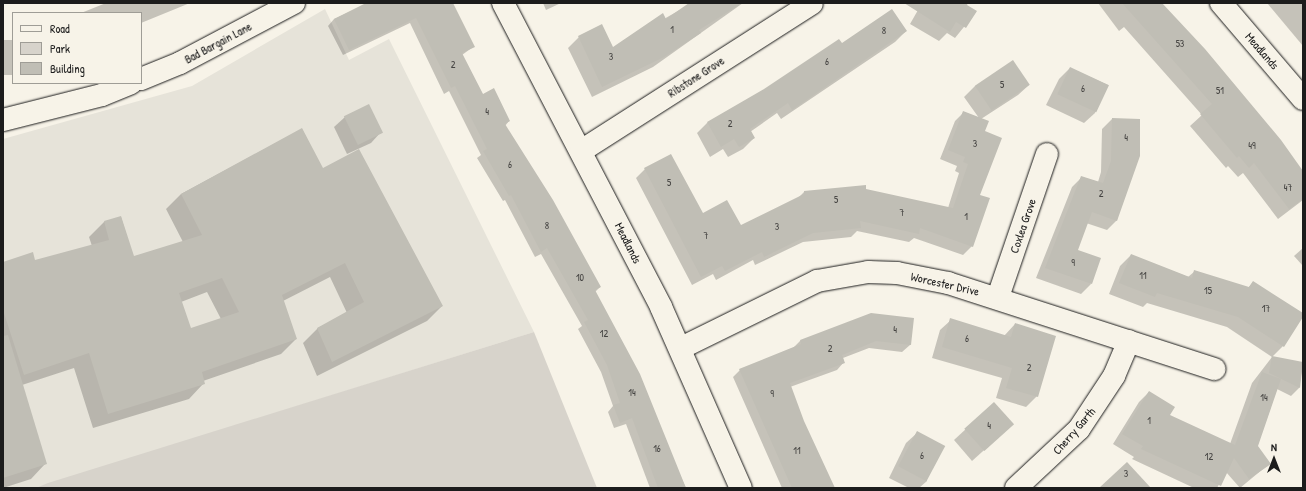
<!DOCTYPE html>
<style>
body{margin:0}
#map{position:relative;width:1306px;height:491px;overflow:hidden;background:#f7f3e8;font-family:"Patrick Hand",sans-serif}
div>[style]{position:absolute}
.built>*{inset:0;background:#e6e3d9}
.green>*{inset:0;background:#d7d3cb}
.shadow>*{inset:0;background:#0003;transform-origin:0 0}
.building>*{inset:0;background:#c0beb5;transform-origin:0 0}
.roads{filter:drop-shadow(0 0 1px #1c1c1c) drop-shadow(0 0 1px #1c1c1c)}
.minor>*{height:22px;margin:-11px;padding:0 11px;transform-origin:11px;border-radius:11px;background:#f7f3e8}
span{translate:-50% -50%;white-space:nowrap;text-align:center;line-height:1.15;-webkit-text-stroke:4px #f7f3e8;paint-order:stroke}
.number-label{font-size:10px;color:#454442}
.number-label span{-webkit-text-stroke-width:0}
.street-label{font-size:12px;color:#1c1c1c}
.frame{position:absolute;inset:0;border:4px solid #1c1c1c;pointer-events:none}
.legend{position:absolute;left:12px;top:12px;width:130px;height:72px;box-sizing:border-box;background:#f7f3e8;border:1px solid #9f9d96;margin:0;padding:5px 7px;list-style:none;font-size:12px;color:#1c1c1c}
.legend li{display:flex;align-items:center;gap:8px;height:20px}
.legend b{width:20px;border:1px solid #9f9d96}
.north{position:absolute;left:1254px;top:439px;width:40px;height:40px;-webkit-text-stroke:3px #f7f3e8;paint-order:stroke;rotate:0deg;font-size:11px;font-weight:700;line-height:16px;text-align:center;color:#1c1c1c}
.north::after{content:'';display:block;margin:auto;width:14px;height:18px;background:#1c1c1c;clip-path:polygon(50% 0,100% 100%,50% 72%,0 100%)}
</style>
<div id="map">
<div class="built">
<div style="clip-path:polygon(325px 9px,349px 60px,389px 39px,534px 332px,36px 488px,3px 488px,3px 139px,192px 86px)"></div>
</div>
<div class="green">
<div style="clip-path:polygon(534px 332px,597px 488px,36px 488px,48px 483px)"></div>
</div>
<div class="shadow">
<div style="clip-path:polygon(106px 3px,190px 3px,141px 23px,141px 13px,81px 13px)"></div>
<div style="clip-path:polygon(369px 3px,452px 3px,473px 47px,462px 55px,483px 95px,509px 121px,505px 126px,600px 287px,595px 292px,686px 488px,650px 488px,626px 424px,614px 428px,608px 412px,613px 406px,601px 372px,578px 329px,582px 326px,541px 254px,535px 257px,505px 200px,503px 201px,477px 158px,481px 155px,449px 91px,444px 94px,410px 23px,343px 55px,328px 26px,334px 19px)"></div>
<div style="clip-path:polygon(543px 3px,561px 3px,546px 10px)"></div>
<div style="clip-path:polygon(692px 3px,743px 3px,653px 67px,592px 97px,568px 48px,579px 37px,613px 48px)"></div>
<div style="clip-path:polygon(922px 3px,966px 3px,965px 5px,976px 12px,955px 38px,947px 33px,939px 41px,910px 24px)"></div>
<div style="clip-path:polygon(1098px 3px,1161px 3px,1303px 172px,1303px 200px,1278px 219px,1243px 173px,1238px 177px,1228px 166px,1226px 168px,1190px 126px,1202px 115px,1124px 27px,1119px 31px)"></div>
<div style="clip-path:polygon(1267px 3px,1303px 3px,1303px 46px)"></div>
<div style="clip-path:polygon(906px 31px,895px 42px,781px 119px,777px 113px,750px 132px,754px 138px,743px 149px,728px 157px,723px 149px,710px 157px,697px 133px,707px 123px,842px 45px)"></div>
<div style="left:13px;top:40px;width:35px;height:10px;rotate:90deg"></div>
<div style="clip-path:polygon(1070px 68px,1108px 85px,1095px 113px,1084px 123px,1046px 105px,1059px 79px)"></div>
<div style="clip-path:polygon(1029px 85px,1018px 95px,981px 119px,984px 132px,972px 246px,963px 255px,914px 238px,909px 242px,857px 231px,851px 237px,803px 242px,755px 265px,753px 260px,716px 280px,713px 274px,692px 285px,636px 178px,645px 169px,702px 214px,741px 226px,798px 198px,804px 192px,865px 190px,948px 208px,959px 173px,955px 171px,957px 166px,940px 159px,955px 121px,964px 112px,979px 118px,964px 97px,975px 86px)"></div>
<div style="clip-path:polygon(345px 117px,381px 132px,371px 143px,347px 154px,334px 127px)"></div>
<div style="clip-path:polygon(1112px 119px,1139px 120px,1117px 220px,1107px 230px,1086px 223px,1076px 251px,1091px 284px,1081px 294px,1036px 278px,1072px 187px,1082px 177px,1098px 182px,1101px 172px,1102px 129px)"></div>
<div style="clip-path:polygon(evenodd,302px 129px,322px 170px,442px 306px,427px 321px,317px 376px,303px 343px,318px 328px,347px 313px,330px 277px,283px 301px,296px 339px,281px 354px,203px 381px,203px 384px,189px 399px,93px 428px,74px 368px,22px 385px,45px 464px,31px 479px,3px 488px,3px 263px,35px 262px,92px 246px,89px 237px,104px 222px,121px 217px,133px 257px,183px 242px,166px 209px,181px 194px,302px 129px,207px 292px,221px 319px,190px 330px,181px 302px,207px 292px)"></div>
<div style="clip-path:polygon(1303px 248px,1303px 266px,1294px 256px)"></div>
<div style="clip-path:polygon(1131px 255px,1188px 277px,1195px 271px,1248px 288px,1253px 282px,1303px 315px,1283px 346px,1272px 357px,1227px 327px,1147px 303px,1143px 307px,1109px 294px,1120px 266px)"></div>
<div style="clip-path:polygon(913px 319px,910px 345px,902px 352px,869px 348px,843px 358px,844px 362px,837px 370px,790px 387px,803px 422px,833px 488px,782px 488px,733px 377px,740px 370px,793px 348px,800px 341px)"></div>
<div style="clip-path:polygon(951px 320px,1004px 336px,1015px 324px,1037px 396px,1026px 407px,996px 398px,1002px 378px,932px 358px,940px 330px)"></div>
<div style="clip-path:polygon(1272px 357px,1303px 363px,1299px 388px,1291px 396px,1277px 389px,1257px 447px,1269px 464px,1240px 488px,1226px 472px,1217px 488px,1194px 488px,1132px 459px,1134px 457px,1113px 444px,1139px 402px,1149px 392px,1169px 416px,1230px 444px,1252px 383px)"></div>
<div style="clip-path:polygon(994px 403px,1002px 434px,972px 461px,954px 440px)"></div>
<div style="clip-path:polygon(917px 433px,927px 481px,919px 488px,909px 488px,889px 478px,906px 443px)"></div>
</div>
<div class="building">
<div style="clip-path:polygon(366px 3px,453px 3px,475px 47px,462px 53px,483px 94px,494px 88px,510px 121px,505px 124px,553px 200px,601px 287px,595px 290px,640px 374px,686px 488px,658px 488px,632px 418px,620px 423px,613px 405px,620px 403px,607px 365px,584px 322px,588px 320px,547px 248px,541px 252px,511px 195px,509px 196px,483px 151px,487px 149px,455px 86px,451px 88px,416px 18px,349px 50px,334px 19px)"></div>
<div style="clip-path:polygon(689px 3px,742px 3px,699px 30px,701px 33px,664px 57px,602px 87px,578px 36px,602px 24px,613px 47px,663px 13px,666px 19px)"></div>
<div style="clip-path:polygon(904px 3px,968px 3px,967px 5px,977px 11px,966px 28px,956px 22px,950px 32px)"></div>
<div style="clip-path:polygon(1122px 3px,1162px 3px,1205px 49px,1281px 140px,1303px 171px,1303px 199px,1289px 209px,1254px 163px,1249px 168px,1239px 156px,1237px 158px,1200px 114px,1212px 104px)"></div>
<div style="clip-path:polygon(892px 9px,907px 31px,792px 110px,788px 103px,750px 129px,755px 138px,739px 147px,734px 139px,721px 147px,707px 122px,764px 89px,839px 39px,842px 43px)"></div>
<div style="left:1013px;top:60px;width:30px;height:46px;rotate:56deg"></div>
<div style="left:1070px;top:67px;width:43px;height:30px;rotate:25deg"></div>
<div style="left:369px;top:104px;width:32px;height:28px;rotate:64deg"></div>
<div style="clip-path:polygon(963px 111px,989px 121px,985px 131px,1002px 138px,980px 195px,990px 198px,973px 247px,920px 228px,919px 234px,860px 221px,861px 228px,813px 233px,764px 257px,762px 252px,725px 271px,722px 266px,701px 277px,644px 168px,671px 154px,703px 213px,727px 200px,741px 225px,804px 194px,804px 191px,866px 185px,866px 189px,953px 208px,968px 164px,963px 162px,965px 157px,948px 150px)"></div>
<div style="clip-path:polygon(1112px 118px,1140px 119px,1140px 156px,1117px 221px,1092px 212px,1078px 250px,1101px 258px,1092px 284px,1045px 268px,1081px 176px,1103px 183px,1111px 161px)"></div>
<div style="clip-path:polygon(evenodd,302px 128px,323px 168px,359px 149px,443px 306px,332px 362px,317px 328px,364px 302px,345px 263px,282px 295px,297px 339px,202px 372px,205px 384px,108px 414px,89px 353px,24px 375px,3px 310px,3px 262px,33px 252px,35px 260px,109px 240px,104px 221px,121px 216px,134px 256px,202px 235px,181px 194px,302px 128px,222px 278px,239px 312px,191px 328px,179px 293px,222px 278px)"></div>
<div style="clip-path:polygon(1131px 254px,1192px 278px,1194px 270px,1249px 287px,1253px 281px,1303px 313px,1303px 317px,1284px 347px,1238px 317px,1157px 293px,1155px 297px,1119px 283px)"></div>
<div style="clip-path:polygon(871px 313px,914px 318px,911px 345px,876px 341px,842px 355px,845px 363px,790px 383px,804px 421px,835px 488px,792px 488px,739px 369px,801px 344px,800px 340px)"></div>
<div style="clip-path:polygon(950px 318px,1011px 337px,1015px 323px,1056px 336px,1038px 397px,1006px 388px,1012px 368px,942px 347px)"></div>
<div style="clip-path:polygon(8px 335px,47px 464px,3px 478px,3px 336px)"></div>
<div style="clip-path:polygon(1272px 356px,1303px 362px,1300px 388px,1269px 373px)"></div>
<div style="clip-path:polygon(1262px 372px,1281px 379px,1258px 446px,1271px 464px,1249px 479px,1234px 458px,1221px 486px,1141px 449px,1143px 446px,1122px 434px,1149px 391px,1175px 407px,1170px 415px,1235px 445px)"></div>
<div style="left:994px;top:402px;width:30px;height:40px;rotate:48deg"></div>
<div style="left:917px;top:431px;width:32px;height:40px;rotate:28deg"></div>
<div style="clip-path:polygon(1127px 462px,1151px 488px,1099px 488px)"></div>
</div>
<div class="roads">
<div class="minor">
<div style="left:503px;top:3px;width:343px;rotate:62.5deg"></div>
<div style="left:661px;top:307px;width:198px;rotate:66.2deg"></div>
<div style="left:1221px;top:3px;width:126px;rotate:49.5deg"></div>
<div style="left:141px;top:79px;width:42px;rotate:-22.3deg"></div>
<div style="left:180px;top:63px;width:129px;rotate:-27.8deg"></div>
<div style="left:3px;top:120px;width:102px;rotate:-14.2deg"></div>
<div style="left:102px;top:95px;width:31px;rotate:-22deg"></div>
<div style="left:581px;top:151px;width:274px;rotate:-32.6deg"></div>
<div style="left:998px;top:297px;width:151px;rotate:-71.1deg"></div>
<div style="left:681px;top:348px;width:152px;rotate:-26.2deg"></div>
<div style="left:817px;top:281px;width:52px;rotate:-10deg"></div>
<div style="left:868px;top:272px;width:29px;rotate:2deg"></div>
<div style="left:897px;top:273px;width:52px;rotate:11.1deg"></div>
<div style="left:948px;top:283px;width:280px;rotate:17.9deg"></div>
<div style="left:1016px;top:488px;width:86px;rotate:-43.1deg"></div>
<div style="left:1079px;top:429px;width:64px;rotate:-56.6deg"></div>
<div style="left:1114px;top:376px;width:38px;rotate:-67deg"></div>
</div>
</div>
<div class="number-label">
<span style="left:672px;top:30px">1</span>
<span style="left:884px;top:31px">8</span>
<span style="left:1180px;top:44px">53</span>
<span style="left:611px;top:57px">3</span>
<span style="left:827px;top:62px">6</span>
<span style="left:453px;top:65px">2</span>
<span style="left:1002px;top:85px">5</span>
<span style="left:1083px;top:89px">6</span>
<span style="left:1220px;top:91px">51</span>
<span style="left:487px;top:112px">4</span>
<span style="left:730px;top:124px">2</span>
<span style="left:1126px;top:138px">4</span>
<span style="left:975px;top:144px">3</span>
<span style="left:1252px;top:146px">49</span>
<span style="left:510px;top:165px">6</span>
<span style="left:669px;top:183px">5</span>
<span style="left:1288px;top:188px">47</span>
<span style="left:1101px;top:194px">2</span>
<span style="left:836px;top:200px">5</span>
<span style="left:902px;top:213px">7</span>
<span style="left:966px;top:217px">1</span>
<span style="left:547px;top:226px">8</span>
<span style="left:777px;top:227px">3</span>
<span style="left:706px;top:236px">7</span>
<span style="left:1073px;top:263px">9</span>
<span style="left:1143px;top:276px">11</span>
<span style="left:580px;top:278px">10</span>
<span style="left:1208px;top:291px">15</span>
<span style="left:1266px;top:309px">17</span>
<span style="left:895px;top:330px">4</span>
<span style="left:604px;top:334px">12</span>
<span style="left:967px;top:339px">6</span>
<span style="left:830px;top:349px">2</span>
<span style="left:1029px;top:368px">2</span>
<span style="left:632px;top:393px">14</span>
<span style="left:772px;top:394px">9</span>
<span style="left:1264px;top:398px">14</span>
<span style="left:1149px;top:421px">1</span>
<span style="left:989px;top:426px">4</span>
<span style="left:657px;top:449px">16</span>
<span style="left:797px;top:451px">11</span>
<span style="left:922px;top:456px">6</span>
<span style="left:1209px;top:457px">12</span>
<span style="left:1126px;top:474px">3</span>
</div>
<div class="street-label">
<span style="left:218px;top:43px;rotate:-28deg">Bad Bargain Lane</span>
<span style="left:1262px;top:51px;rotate:49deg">Meadlands</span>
<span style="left:696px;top:77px;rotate:-33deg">Ribstone Grove</span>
<span style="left:1023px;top:226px;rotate:-71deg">Coxlea Grove</span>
<span style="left:628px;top:243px;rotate:63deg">Meadlands</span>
<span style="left:945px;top:284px;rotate:13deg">Worcester Drive</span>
<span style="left:1074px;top:431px;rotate:-49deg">Cherry Garth</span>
</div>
<div class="frame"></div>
<ul class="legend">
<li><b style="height:5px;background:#f7f3e8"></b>Road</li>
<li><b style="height:11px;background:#d7d3cb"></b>Park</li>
<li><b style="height:11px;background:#c0beb5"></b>Building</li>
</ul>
<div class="north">N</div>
</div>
